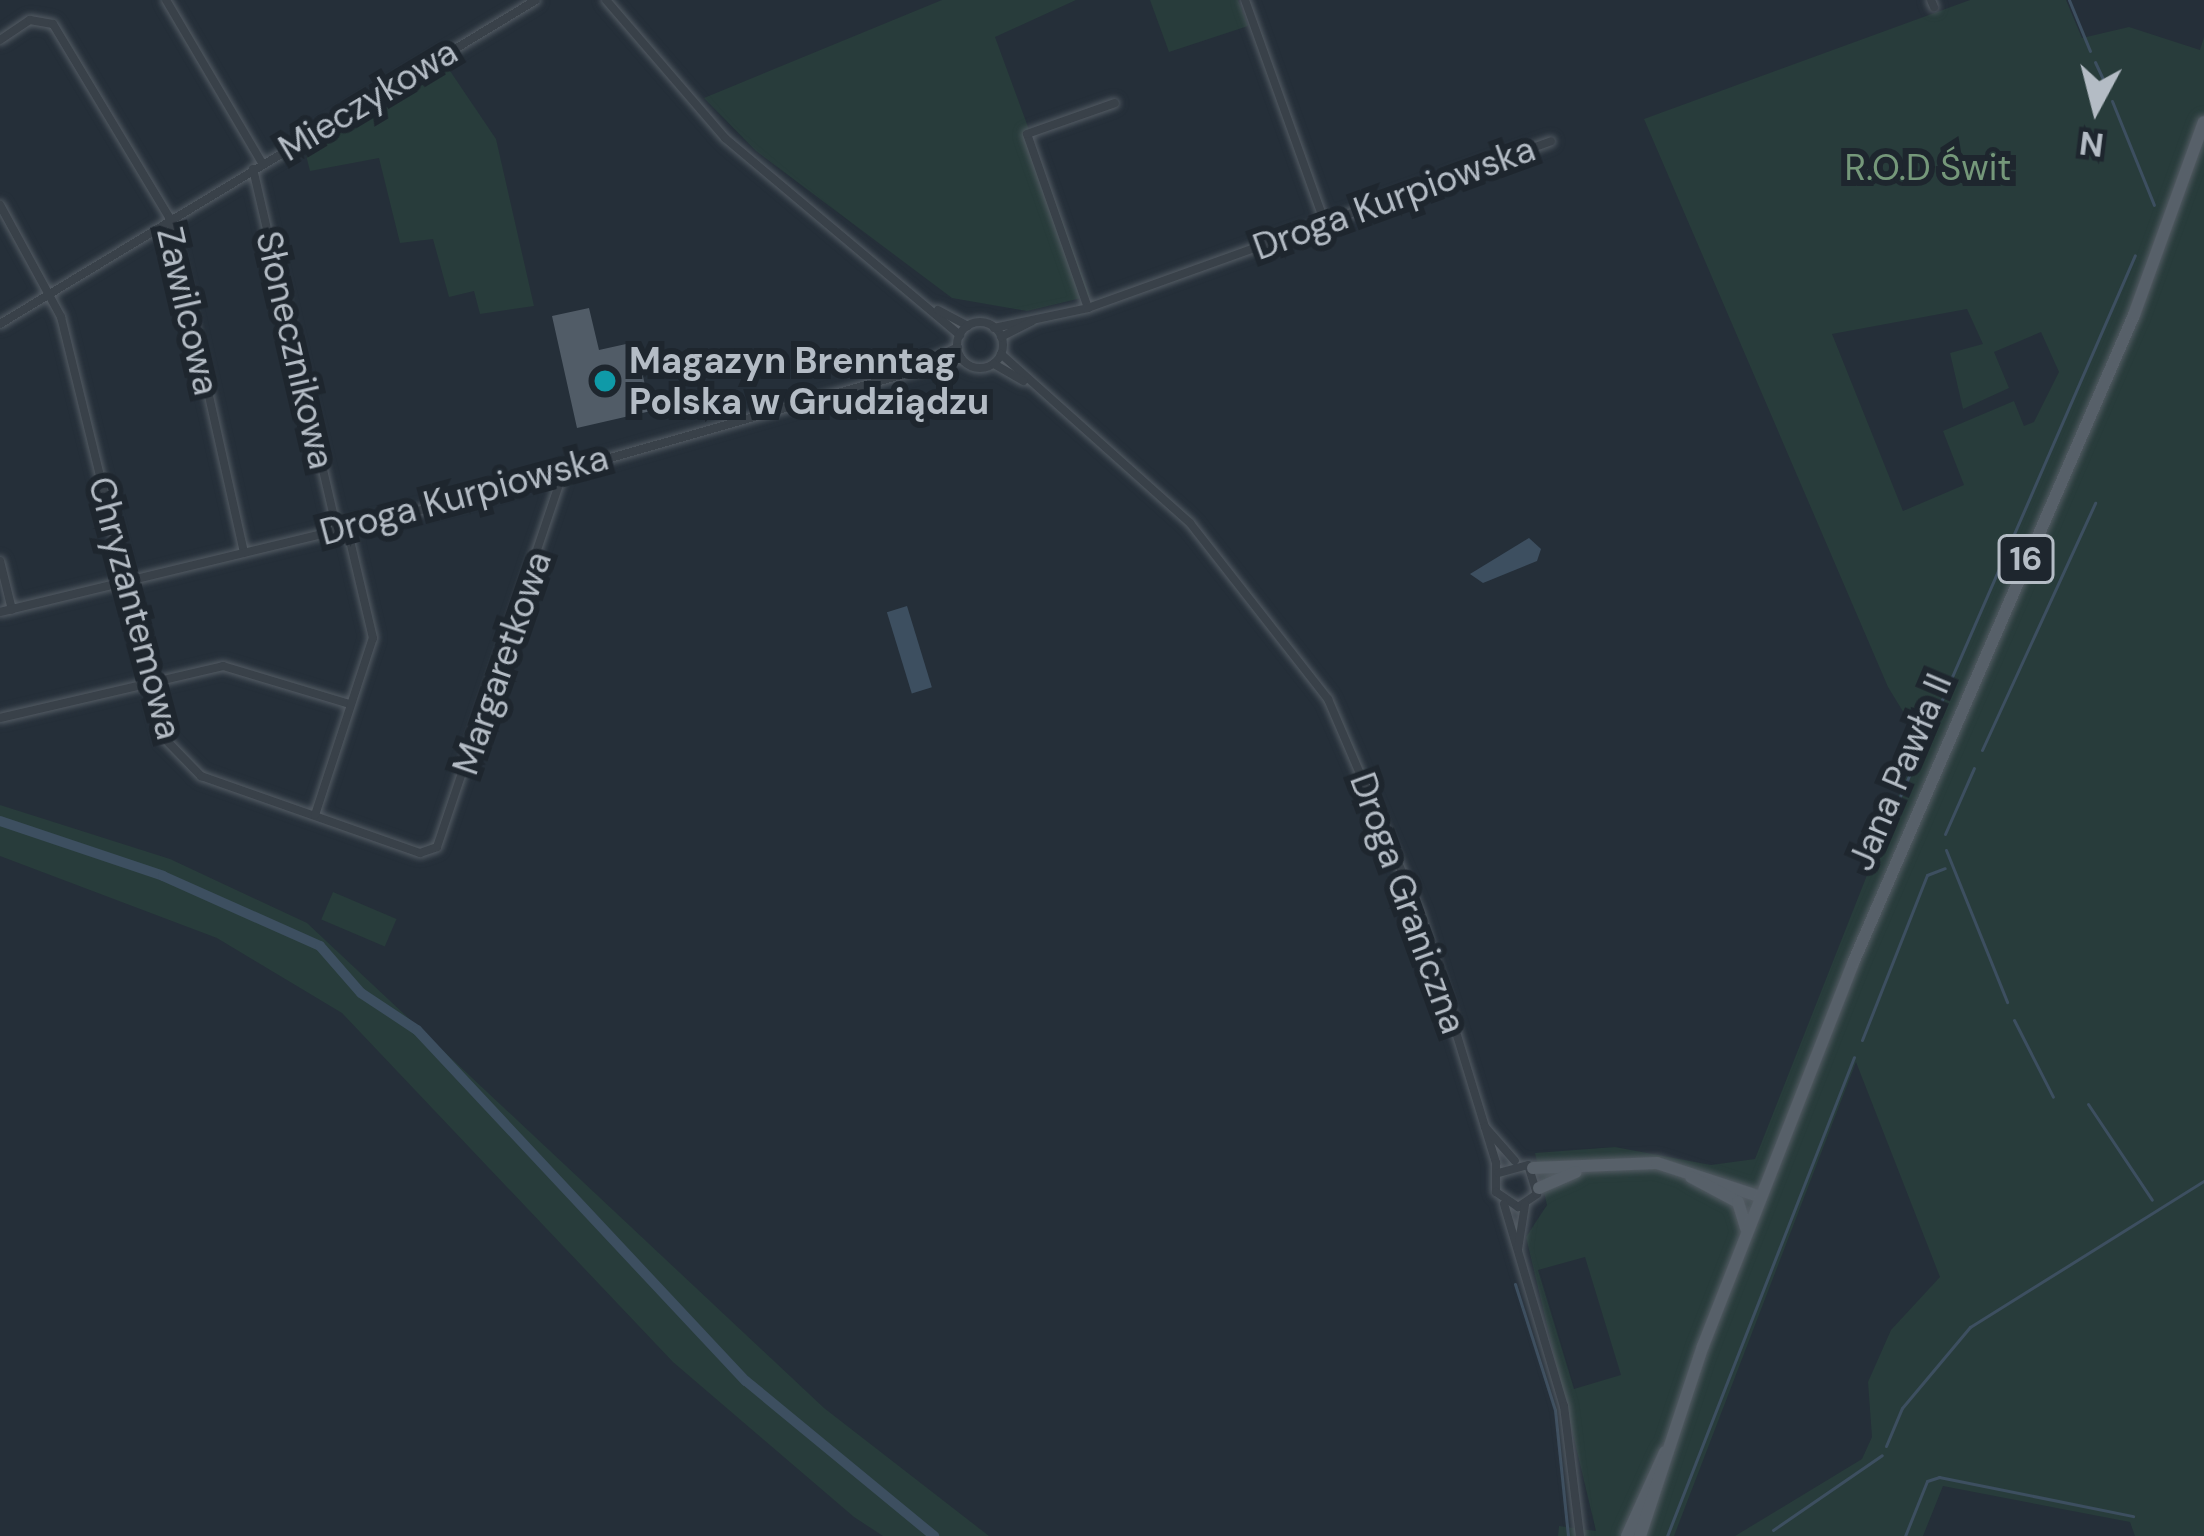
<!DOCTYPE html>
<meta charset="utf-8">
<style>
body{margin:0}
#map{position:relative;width:2204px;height:1536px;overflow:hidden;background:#252f39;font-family:"DM Sans",sans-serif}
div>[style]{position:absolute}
.green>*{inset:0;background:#283c3b;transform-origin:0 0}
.water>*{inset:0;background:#3d4f60;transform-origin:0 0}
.stream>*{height:3px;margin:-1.5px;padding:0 1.5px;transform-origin:1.5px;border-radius:1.5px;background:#3d4f60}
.canal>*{height:10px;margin:-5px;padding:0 5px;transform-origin:5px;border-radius:5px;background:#3d4f60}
.building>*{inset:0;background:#515c67}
.roads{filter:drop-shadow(0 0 3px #545c64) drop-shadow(0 0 3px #545c64)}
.minor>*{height:8px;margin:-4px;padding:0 4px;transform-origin:4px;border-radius:4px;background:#394149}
.minor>.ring{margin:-4px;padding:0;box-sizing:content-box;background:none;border:8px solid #394149;border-radius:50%}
.primary>*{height:12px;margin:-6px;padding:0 6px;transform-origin:6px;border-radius:6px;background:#576069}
.dots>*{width:33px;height:33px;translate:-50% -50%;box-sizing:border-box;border:6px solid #1e262e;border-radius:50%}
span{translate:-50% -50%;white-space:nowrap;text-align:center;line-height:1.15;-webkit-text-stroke:12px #1e262e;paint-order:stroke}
.shield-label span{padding:3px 9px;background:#1e262e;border:3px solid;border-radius:9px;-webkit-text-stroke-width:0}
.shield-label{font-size:33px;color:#b4bcc5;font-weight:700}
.street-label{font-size:36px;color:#b4bcc5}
.park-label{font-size:36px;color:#75987a}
.poi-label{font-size:36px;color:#b4bcc5;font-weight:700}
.left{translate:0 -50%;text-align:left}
.north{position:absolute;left:2036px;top:48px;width:120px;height:120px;-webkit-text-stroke:9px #1e262e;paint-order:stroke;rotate:187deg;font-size:33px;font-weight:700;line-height:48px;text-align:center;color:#b4bcc5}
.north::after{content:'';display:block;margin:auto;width:42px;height:54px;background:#b4bcc5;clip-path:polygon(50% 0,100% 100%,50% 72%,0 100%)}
</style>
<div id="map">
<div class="green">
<div style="clip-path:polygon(942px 0,1076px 0,995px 37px,1090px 296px,1027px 311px,952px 298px,756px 151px,704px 98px)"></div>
<div style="clip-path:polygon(1150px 0,1238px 0,1248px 26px,1169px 52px)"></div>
<div style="clip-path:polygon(evenodd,1970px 0,2066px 0,2082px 38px,2129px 27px,2200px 50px,2204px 37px,2204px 1536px,2135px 1536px,2130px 1522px,1943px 1486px,1923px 1536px,1735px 1536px,1862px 1459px,1872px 1437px,1868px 1382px,1891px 1330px,1940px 1277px,1856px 1062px,1674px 1536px,1558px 1536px,1559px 1526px,1596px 1531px,1526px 1237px,1547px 1205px,1535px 1153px,1615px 1147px,1711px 1165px,1755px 1159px,1929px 718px,1910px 723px,1888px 687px,1644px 119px,1970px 0,1967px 309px,1983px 344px,1950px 353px,1963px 409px,2009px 388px,1994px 352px,2041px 332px,2059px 372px,2034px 422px,2024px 426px,2014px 401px,1943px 431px,1964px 485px,1903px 511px,1832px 334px,1967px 309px,1970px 0,1585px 1257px,1621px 1375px,1574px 1389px,1538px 1270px,1585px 1257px)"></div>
<div style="clip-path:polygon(444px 62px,496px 139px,534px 306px,480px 314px,474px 291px,449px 297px,433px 239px,400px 243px,379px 158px,310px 171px,304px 147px)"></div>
<div style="clip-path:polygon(0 805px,170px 859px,307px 923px,824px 1408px,989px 1536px,883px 1536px,854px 1517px,673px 1362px,342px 1013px,217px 938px,0 856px)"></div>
<div style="left:333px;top:892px;width:69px;height:30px;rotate:23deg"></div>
</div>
<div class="water">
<div style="clip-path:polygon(1529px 538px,1541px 549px,1537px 561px,1483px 583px,1470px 574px)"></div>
<div style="left:907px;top:606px;width:85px;height:21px;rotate:73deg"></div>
</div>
<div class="stream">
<div style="left:2069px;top:0;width:55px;rotate:67.6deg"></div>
<div style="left:2095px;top:62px;width:31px;rotate:65deg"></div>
<div style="left:2112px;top:101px;width:112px;rotate:68deg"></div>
<div style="left:1982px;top:750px;width:272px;rotate:-65.4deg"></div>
<div style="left:1892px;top:815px;width:610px;rotate:-66.54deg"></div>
<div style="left:1945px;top:834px;width:72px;rotate:-66.3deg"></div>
<div style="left:1946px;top:850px;width:164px;rotate:68.1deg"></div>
<div style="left:2014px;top:1020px;width:86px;rotate:63.1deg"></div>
<div style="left:1862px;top:1040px;width:177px;rotate:-68.5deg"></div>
<div style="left:1927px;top:875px;width:19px;rotate:-21deg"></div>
<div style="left:2088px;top:1104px;width:115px;rotate:56.3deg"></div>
<div style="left:1515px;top:1284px;width:132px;rotate:72.4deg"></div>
<div style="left:1555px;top:1410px;width:127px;rotate:84.1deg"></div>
<div style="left:1886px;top:1446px;width:41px;rotate:-67.2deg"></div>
<div style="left:1902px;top:1408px;width:106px;rotate:-50deg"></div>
<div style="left:1970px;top:1327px;width:276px;rotate:-32deg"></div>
<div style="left:1773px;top:1530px;width:132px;rotate:-34.5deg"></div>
<div style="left:1667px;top:1536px;width:514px;rotate:-68.67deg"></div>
<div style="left:1905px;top:1536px;width:59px;rotate:-68.2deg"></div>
<div style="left:1927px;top:1481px;width:13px;rotate:-18deg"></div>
<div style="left:1939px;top:1477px;width:198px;rotate:11.4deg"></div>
</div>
<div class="canal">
<div style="left:0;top:821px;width:172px;rotate:18.6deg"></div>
<div style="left:163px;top:876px;width:172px;rotate:24deg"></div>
<div style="left:320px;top:946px;width:62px;rotate:48.9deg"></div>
<div style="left:361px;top:993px;width:67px;rotate:33.5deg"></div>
<div style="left:417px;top:1030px;width:481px;rotate:46.9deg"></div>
<div style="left:746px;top:1381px;width:244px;rotate:39.5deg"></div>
</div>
<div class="building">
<div style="clip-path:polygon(589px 308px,599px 350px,635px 342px,651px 411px,577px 428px,552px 316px)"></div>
</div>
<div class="roads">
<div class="minor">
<div style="left:166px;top:0;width:189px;rotate:59.5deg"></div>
<div style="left:606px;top:0;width:182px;rotate:49.2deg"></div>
<div style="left:725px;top:138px;width:307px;rotate:40deg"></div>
<div style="left:1245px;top:0;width:237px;rotate:70.3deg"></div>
<div style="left:1931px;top:0;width:8px;rotate:67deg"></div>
<div style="left:0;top:40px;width:36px;rotate:-34deg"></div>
<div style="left:30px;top:20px;width:23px;rotate:10deg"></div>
<div style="left:53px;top:24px;width:225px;rotate:59deg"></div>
<div style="left:169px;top:217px;width:344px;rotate:77.4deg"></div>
<div style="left:253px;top:169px;width:372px;rotate:76.9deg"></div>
<div style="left:0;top:205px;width:128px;rotate:61.4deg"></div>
<div style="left:61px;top:317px;width:435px;rotate:76.2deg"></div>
<div style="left:165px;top:739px;width:52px;rotate:45.8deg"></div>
<div style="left:201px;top:776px;width:232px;rotate:19.4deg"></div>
<div style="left:420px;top:853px;width:18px;rotate:-19deg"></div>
<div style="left:437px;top:847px;width:398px;rotate:-71.4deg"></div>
<div style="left:1088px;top:308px;width:184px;rotate:-109.3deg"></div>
<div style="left:1027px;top:134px;width:93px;rotate:-19.4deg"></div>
<div style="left:938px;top:310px;width:34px;rotate:28deg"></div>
<div class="ring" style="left:957px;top:322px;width:38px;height:38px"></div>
<div style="left:0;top:324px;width:626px;rotate:-31.15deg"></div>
<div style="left:994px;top:328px;width:96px;rotate:-12deg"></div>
<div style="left:1088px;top:308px;width:492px;rotate:-19.8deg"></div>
<div style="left:1001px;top:337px;width:35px;rotate:-27deg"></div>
<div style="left:1001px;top:354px;width:254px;rotate:41.8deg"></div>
<div style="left:1190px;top:523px;width:224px;rotate:51.9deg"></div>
<div style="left:1328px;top:699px;width:231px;rotate:66.8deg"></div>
<div style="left:1419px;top:911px;width:264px;rotate:73deg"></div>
<div style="left:1496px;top:1163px;width:29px;rotate:90deg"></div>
<div style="left:1496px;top:1192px;width:27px;rotate:34deg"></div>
<div style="left:1518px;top:1207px;width:23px;rotate:-34deg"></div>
<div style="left:1537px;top:1194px;width:30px;rotate:-107deg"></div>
<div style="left:1528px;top:1165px;width:31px;rotate:165deg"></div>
<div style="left:927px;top:361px;width:34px;rotate:-24deg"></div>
<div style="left:994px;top:364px;width:34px;rotate:30deg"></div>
<div style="left:0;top:561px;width:50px;rotate:76.2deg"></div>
<div style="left:0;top:612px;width:469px;rotate:-13.6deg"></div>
<div style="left:456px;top:502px;width:525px;rotate:-15.92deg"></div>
<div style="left:0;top:718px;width:229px;rotate:-13.1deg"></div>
<div style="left:223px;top:666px;width:133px;rotate:16.7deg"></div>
<div style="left:315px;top:815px;width:186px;rotate:-71.9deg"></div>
<div style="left:373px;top:638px;width:113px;rotate:-103.3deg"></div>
<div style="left:1485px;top:1127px;width:45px;rotate:48.6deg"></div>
<div style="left:1504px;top:1204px;width:211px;rotate:73.5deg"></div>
<div style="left:1564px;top:1406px;width:131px;rotate:83deg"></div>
<div style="left:1518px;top:1249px;width:45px;rotate:-81deg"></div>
</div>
<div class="primary">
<div style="left:1533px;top:1168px;width:124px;rotate:-2.3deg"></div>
<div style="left:1657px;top:1163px;width:109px;rotate:18.1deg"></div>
<div style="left:1691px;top:1177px;width:53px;rotate:28deg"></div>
<div style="left:1738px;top:1202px;width:27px;rotate:73deg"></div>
<div style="left:1539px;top:1188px;width:40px;rotate:-23.4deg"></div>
<div style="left:1627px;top:1536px;width:92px;rotate:-65.7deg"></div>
<div style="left:1640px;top:1536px;width:200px;rotate:-71.7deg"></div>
<div style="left:1703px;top:1346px;width:411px;rotate:-68.6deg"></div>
<div style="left:1853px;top:963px;width:706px;rotate:-66.56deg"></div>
<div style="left:2134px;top:315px;width:205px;rotate:-70.1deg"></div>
</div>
</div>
<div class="dots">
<div style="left:605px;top:381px;background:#0f9aa8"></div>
</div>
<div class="shield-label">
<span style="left:2026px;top:559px">16</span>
</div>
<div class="street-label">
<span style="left:368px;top:100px;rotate:-31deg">Mieczykowa</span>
<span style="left:1394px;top:198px;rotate:-20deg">Droga Kurpiowska</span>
<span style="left:188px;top:311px;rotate:77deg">Zawilcowa</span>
<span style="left:295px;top:350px;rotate:77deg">Słonecznikowa</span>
<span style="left:464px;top:495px;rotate:-15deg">Droga Kurpiowska</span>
<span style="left:135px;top:608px;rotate:75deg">Chryzantemowa</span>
<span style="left:502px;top:663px;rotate:-71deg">Margaretkowa</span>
<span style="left:1900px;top:772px;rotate:-67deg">Jana Pawła II</span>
<span style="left:1408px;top:903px;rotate:70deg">Droga Graniczna</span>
</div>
<div class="park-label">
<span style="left:1928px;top:168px">R.O.D Świt</span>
</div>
<div class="poi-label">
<span class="left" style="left:629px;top:381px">Magazyn Brenntag<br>Polska w Grudziądzu</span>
</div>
<div class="north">N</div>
</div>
